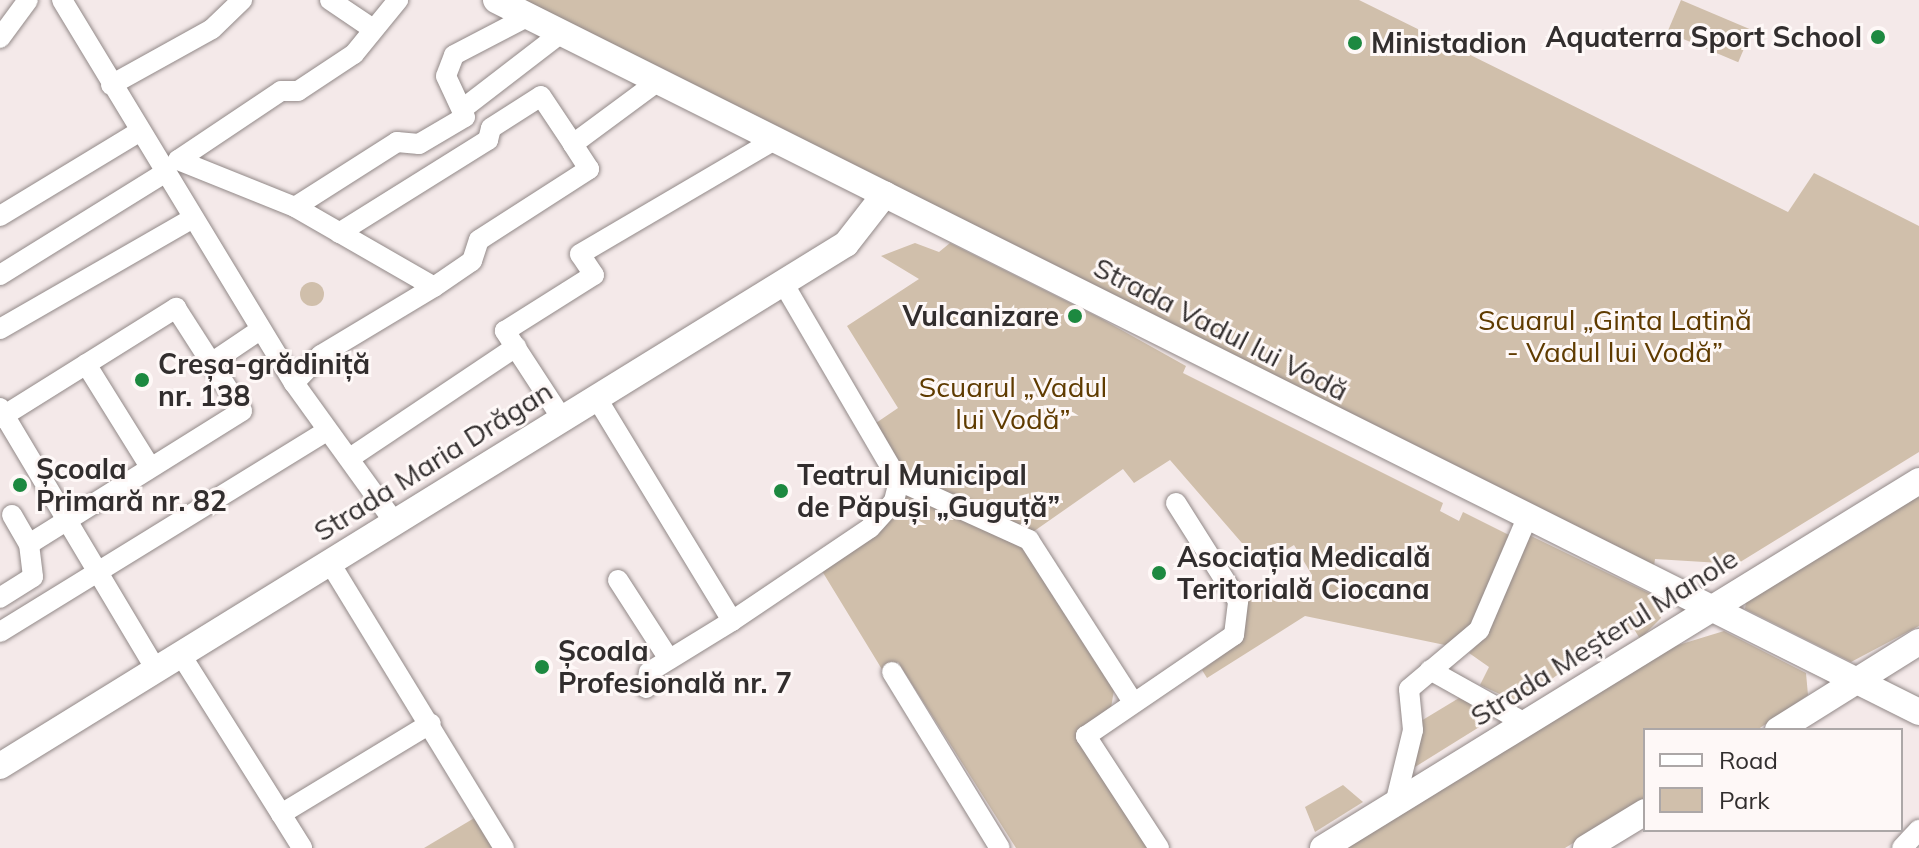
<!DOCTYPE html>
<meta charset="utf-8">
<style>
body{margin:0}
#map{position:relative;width:1919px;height:848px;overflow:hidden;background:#f4e9e9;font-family:Mulish,sans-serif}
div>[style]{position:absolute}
.green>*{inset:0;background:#d0bfab;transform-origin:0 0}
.round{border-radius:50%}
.roads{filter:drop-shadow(0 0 2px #928988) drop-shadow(0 0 2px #928988)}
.minor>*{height:20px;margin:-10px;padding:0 10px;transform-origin:10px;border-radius:10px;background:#fff}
.major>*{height:26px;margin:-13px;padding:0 13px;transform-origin:13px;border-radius:13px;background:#fff}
.dots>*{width:22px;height:22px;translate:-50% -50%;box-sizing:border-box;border:4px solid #fef8f7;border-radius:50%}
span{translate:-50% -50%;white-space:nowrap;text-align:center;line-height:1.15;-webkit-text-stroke:6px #fef8f7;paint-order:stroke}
.poi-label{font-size:28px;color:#322e2e;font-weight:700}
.right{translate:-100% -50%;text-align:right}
.left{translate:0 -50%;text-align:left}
.park-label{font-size:28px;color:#5f3b00}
.street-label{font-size:28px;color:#322e2e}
.legend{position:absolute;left:1643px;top:728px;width:260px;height:104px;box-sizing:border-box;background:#fef8f7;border:2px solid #aca7a7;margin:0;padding:10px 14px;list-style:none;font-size:24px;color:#322e2e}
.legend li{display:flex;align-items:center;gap:16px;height:40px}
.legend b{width:40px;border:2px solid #aca7a7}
</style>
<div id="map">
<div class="green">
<div style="clip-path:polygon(524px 0,1359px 0,1788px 212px,1814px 173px,1919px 226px,1919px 452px,1737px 564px,1655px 559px,1654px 566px)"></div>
<div style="left:1681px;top:0;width:77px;height:35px;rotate:23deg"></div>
<div style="clip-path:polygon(915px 243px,939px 252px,950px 243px,1100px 318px,1186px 366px,1183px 373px,1443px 503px,1440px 511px,1459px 521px,1463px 512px,1511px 536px,1474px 628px,1445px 645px,1305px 616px,1207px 678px,1202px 670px,1228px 651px,1241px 598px,1269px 582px,1279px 596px,1312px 575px,1294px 545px,1261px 565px,1170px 460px,1134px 483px,1123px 469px,1020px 541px,1114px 690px,1111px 708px,1077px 731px,1149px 848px,1016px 848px,898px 662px,883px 671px,822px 571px,897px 506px,873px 425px,898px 408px,847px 326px,919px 279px,881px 256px)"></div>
<div class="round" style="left:300px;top:282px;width:24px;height:24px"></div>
<div style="clip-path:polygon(1919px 496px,1919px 626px,1851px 662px,1745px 609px,1746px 602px)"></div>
<div style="clip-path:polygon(1529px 535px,1655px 596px,1661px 618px,1640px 639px,1634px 629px,1608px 638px,1519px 703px,1480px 685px,1489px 667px,1469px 653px,1484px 638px)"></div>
<div style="clip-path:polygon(1724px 631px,1806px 673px,1808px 695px,1757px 730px,1645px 730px,1645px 799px,1565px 848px,1347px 848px,1675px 646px)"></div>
<div style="clip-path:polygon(1459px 698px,1497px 716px,1407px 772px,1416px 724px)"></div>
<div style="clip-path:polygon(1343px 785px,1363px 802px,1315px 832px,1305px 807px)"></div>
<div style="clip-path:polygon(476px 817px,494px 848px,424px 848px)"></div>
</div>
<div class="roads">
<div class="minor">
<div style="left:62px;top:0;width:448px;rotate:58.8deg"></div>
<div style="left:294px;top:383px;width:173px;rotate:54.2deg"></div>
<div style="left:330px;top:0;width:48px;rotate:34deg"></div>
<div style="left:0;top:38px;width:47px;rotate:-53.6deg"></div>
<div style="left:111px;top:85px;width:115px;rotate:-29deg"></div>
<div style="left:212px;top:29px;width:42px;rotate:-44deg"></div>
<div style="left:465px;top:107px;width:121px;rotate:-37.6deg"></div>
<div style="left:178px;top:160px;width:126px;rotate:21.9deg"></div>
<div style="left:295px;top:207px;width:160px;rotate:29.9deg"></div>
<div style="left:434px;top:287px;width:132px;rotate:149deg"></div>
<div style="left:321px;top:355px;width:39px;rotate:134deg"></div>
<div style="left:178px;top:160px;width:124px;rotate:-33.8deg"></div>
<div style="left:281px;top:91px;width:17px"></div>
<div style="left:298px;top:91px;width:67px;rotate:-33.5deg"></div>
<div style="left:354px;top:54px;width:70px;rotate:-50.8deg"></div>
<div style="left:295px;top:207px;width:121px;rotate:-32.5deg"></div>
<div style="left:397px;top:142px;width:22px;rotate:5deg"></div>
<div style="left:419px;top:144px;width:53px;rotate:-30.4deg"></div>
<div style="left:465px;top:117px;width:45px;rotate:-114.9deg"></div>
<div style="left:446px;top:76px;width:22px;rotate:-69deg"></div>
<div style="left:454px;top:55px;width:85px;rotate:-27.5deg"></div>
<div style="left:0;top:216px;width:160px;rotate:-31.2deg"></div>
<div style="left:339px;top:233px;width:176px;rotate:-32deg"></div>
<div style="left:488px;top:140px;width:12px;rotate:-76deg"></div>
<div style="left:491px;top:128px;width:59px;rotate:-32.6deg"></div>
<div style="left:541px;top:96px;width:58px;rotate:56.3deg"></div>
<div style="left:0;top:275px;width:192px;rotate:-31.8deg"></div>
<div style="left:782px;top:281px;width:232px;rotate:59.7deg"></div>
<div style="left:899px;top:481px;width:143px;rotate:24.4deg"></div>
<div style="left:1029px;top:540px;width:193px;rotate:57.3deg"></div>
<div style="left:434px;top:287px;width:46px;rotate:-34.4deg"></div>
<div style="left:472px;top:261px;width:22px;rotate:-72deg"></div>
<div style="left:479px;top:240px;width:131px;rotate:-32.8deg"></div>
<div style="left:589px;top:169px;width:30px;rotate:-123deg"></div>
<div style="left:573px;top:144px;width:106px;rotate:-36.5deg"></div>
<div style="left:0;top:329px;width:220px;rotate:-29.9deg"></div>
<div style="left:211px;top:363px;width:59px;rotate:-34deg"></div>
<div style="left:86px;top:364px;width:121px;rotate:58.1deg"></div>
<div style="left:596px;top:397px;width:262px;rotate:58.7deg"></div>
<div style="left:732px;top:621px;width:166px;rotate:-34deg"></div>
<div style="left:870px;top:528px;width:36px;rotate:-48deg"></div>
<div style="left:894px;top:501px;width:21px;rotate:-76deg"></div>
<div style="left:0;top:408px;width:305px;rotate:59.2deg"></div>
<div style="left:561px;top:417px;width:103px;rotate:-123.1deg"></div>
<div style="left:505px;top:331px;width:105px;rotate:-32.2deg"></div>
<div style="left:594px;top:275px;width:25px;rotate:-124deg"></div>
<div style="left:580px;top:254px;width:227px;rotate:-30.4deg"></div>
<div style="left:0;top:418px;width:208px;rotate:-32deg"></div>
<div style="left:176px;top:308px;width:122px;rotate:57.3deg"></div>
<div style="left:242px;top:411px;width:251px;rotate:148deg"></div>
<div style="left:29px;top:544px;width:33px;rotate:83deg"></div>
<div style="left:33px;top:577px;width:39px;rotate:148deg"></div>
<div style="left:350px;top:458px;width:200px;rotate:-33.8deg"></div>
<div style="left:12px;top:515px;width:34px;rotate:60deg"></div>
<div style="left:330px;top:563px;width:334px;rotate:58.6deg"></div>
<div style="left:618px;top:580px;width:94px;rotate:57.2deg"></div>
<div style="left:0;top:632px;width:384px;rotate:-31.6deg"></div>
<div style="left:181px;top:655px;width:188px;rotate:57.8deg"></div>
<div style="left:281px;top:814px;width:175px;rotate:-31.2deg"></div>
<div style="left:1430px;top:670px;width:109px;rotate:29.2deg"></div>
<div style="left:892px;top:672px;width:206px;rotate:58.5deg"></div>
<div style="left:646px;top:688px;width:16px;rotate:-79deg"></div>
<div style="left:649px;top:672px;width:97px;rotate:-31.6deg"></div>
<div style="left:1395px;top:804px;width:76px;rotate:-76.3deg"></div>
<div style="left:1413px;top:730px;width:41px;rotate:-95.6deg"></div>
<div style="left:1409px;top:689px;width:92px;rotate:-40.1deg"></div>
<div style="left:1479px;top:630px;width:122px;rotate:-66.8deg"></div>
<div style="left:281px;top:814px;width:40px;rotate:58deg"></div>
<div style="left:1159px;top:848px;width:134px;rotate:-123.1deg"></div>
<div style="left:1086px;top:736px;width:179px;rotate:-34.3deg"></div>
<div style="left:1234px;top:635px;width:34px;rotate:-83deg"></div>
<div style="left:1238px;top:601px;width:116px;rotate:-122.3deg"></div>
<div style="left:1902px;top:848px;width:25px;rotate:-47deg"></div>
</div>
<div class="major">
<div style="left:496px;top:0;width:1591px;rotate:26.58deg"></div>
<div style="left:1778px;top:730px;width:166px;rotate:-32deg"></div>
<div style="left:0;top:766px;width:994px;rotate:-31.68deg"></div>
<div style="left:846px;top:244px;width:63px;rotate:-52deg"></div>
<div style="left:1323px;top:848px;width:700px;rotate:-31.62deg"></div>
<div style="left:1586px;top:848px;width:69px;rotate:-31.4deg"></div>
</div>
</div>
<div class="dots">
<div style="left:1878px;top:37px;background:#1d8940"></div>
<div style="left:1355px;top:43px;background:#1d8940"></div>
<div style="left:1075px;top:316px;background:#1d8940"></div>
<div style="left:142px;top:380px;background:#1d8940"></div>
<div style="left:20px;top:485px;background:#1d8940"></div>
<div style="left:781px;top:491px;background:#1d8940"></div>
<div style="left:1159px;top:573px;background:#1d8940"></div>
<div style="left:542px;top:667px;background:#1d8940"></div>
</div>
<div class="poi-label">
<span class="right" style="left:1862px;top:37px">Aquaterra Sport School</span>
<span class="left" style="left:1371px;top:43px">Ministadion</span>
<span class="right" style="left:1059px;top:316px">Vulcanizare</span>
<span class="left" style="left:158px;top:380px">Creșa-grădiniță<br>nr. 138</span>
<span class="left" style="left:36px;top:485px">Școala<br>Primară nr. 82</span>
<span class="left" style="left:797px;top:491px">Teatrul Municipal<br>de Păpuși „Guguță”</span>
<span class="left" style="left:1177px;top:573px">Asociația Medicală<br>Teritorială Ciocana</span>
<span class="left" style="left:558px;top:667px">Școala<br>Profesională nr. 7</span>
</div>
<div class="park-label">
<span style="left:1615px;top:336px">Scuarul „Ginta Latină<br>- Vadul lui Vodă”</span>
<span style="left:1013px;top:403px">Scuarul „Vadul<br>lui Vodă”</span>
</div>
<div class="street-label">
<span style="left:1221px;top:329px;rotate:27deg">Strada Vadul lui Vodă</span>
<span style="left:433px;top:461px;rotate:-32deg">Strada Maria Drăgan</span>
<span style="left:1604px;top:637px;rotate:-32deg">Strada Meșterul Manole</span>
</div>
<ul class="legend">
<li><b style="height:10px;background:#fff"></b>Road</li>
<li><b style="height:22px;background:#d0bfab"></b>Park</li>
</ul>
</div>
